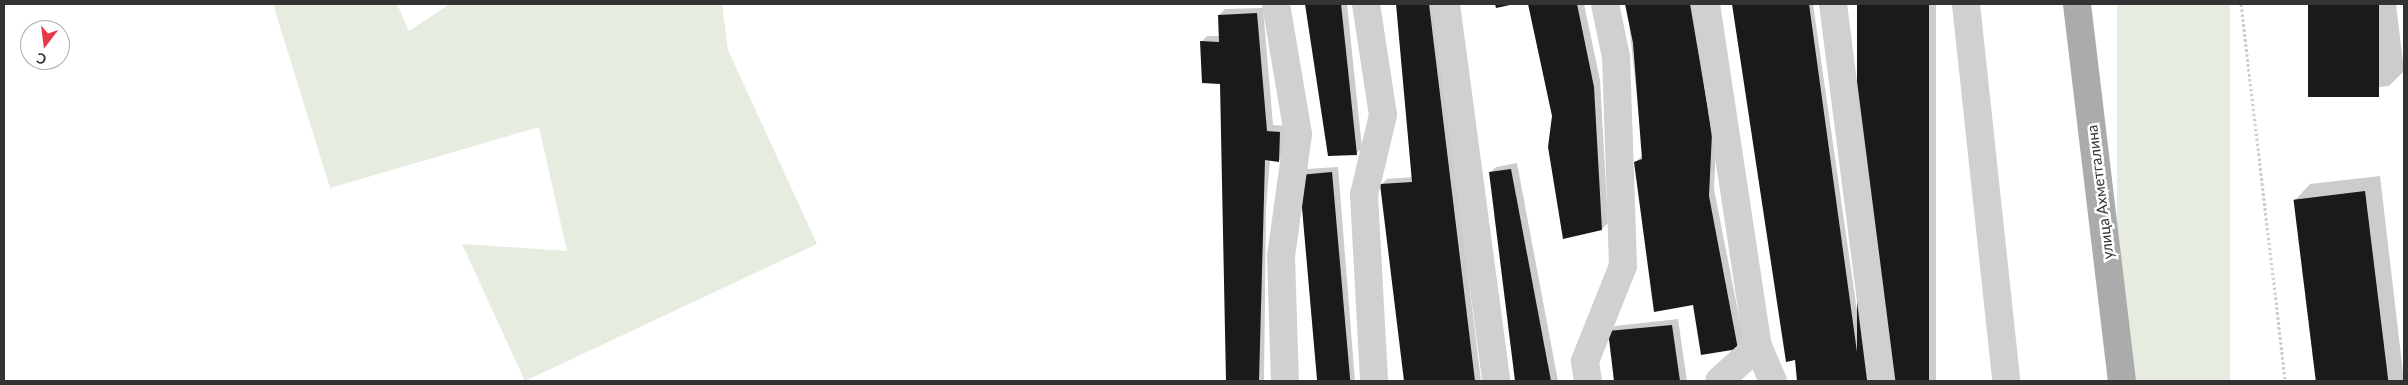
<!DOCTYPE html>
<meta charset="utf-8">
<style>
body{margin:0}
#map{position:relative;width:2408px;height:385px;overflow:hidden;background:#fff;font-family:Lato,sans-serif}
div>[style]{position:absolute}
.green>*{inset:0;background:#e6ecdf;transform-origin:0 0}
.shadow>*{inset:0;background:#0003;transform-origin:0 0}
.building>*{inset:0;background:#1a1a1a;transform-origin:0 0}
.path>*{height:3px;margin-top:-1.5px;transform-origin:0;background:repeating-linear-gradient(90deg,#cdcdcd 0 2.5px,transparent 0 5px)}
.minor>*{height:28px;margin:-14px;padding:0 14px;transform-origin:14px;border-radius:14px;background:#d0d0d0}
.major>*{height:28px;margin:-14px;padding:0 14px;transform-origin:14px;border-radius:14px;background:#ababab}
span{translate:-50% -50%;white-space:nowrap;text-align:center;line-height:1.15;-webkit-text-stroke:5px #fff;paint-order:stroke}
.street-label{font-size:15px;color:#333}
.frame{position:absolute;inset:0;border:5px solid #333;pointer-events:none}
.north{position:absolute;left:20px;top:20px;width:50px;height:50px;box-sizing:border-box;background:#fff;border:1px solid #adadad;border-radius:50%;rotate:195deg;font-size:14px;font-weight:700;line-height:20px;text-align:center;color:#333}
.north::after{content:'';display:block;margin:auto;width:18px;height:22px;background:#e63946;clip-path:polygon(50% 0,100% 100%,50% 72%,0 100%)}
</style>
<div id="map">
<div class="green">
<div style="clip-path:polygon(273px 4px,397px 4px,409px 31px,450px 4px,722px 4px,728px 50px,817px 244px,525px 381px,462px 244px,567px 251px,539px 127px,330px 188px)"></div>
<div style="left:2117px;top:4px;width:113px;height:379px"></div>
</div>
<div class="shadow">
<div style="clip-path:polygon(1307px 4px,1347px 4px,1362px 148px,1356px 154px,1329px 154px)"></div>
<div style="clip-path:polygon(1397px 4px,1435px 4px,1481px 381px,1406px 381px,1381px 185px,1387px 179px,1413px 177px)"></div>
<div style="clip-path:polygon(1529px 4px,1584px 4px,1600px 80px,1608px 223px,1602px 229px,1553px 116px)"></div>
<div style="clip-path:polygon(1627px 4px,1697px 4px,1717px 127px,1714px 189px,1744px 342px,1738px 348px,1635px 162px,1643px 155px)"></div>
<div style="clip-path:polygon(1733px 4px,1813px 4px,1867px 381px,1798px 381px,1796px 359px,1787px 361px)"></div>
<div style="left:1859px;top:4px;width:77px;height:379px"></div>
<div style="clip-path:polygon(2309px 4px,2396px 4px,2404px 71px,2389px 86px,2320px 94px)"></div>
<div style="clip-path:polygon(1263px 8px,1273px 125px,1286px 126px,1284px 155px,1278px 161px,1270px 160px,1266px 209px,1264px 381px,1228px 381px,1221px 83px,1201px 42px,1207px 36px,1220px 36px,1219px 15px,1225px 9px)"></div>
<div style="clip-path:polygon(1517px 163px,1558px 381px,1517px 381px,1490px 173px,1496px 167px)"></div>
<div style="clip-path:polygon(1338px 167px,1355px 381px,1317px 381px,1300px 175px,1306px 169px)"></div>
<div style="clip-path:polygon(2380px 176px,2404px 381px,2317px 381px,2295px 200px,2310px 184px)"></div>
<div style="clip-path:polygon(1678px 319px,1687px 381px,1615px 381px,1609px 332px,1615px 326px)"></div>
</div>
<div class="building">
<div style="clip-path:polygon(1305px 4px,1341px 4px,1357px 155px,1328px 156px)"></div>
<div style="clip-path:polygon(1396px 4px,1429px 4px,1475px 381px,1404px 381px,1380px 184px,1412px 182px)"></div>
<div style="clip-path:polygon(1495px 4px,1510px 4px,1510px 5px,1496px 8px)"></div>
<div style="clip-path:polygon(1528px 4px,1577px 4px,1594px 87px,1602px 230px,1563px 239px,1548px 147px,1552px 116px)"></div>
<div style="clip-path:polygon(1625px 4px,1690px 4px,1712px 133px,1709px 196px,1738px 349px,1701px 355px,1693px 305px,1654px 312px,1634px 162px,1642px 159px,1633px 43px)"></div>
<div style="clip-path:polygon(1732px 4px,1809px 4px,1861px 381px,1797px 381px,1795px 360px,1786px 362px)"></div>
<div style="left:1857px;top:4px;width:72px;height:379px"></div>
<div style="left:2308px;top:4px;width:71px;height:93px"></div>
<div style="clip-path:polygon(1257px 13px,1267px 131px,1280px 132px,1279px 162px,1265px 160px,1259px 381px,1226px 381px,1220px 84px,1202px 83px,1200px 41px,1219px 42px,1218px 15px)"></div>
<div style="clip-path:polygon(1511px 169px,1551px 381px,1515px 381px,1489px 172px)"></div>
<div style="left:1332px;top:172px;width:210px;height:33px;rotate:85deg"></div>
<div style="left:2365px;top:191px;width:191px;height:72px;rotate:83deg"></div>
<div style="clip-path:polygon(1672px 325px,1680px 381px,1614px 381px,1608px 331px)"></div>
</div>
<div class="path">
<div style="left:2241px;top:4px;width:380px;rotate:83.3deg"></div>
</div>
<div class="minor">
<div style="left:1276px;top:4px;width:132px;rotate:80.4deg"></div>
<div style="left:1298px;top:134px;width:123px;rotate:97.9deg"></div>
<div style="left:1281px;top:256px;width:125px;rotate:88.2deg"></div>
<div style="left:1366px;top:4px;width:112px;rotate:81.3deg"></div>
<div style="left:1383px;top:115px;width:82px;rotate:103.4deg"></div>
<div style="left:1364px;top:195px;width:186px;rotate:86.9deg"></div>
<div style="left:1446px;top:4px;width:380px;rotate:82.4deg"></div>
<div style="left:1706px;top:4px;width:346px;rotate:81.4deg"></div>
<div style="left:1758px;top:346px;width:52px;rotate:138.1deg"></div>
<div style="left:1833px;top:4px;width:380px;rotate:82.7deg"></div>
<div style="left:1966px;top:4px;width:379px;rotate:83.9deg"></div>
<div style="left:1758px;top:346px;width:38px;rotate:67deg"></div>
<div style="left:1588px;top:381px;width:20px;rotate:-99deg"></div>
<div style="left:1585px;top:361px;width:102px;rotate:-68.2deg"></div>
<div style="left:1623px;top:266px;width:209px;rotate:-91.9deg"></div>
<div style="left:1616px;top:57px;width:54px;rotate:-101.7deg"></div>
</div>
<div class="major">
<div style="left:2077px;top:4px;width:380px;rotate:83.2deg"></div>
</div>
<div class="street-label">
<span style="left:2100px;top:192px;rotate:-97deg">улица Ахметгалина</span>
</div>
<div class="frame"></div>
<div class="north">С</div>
</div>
